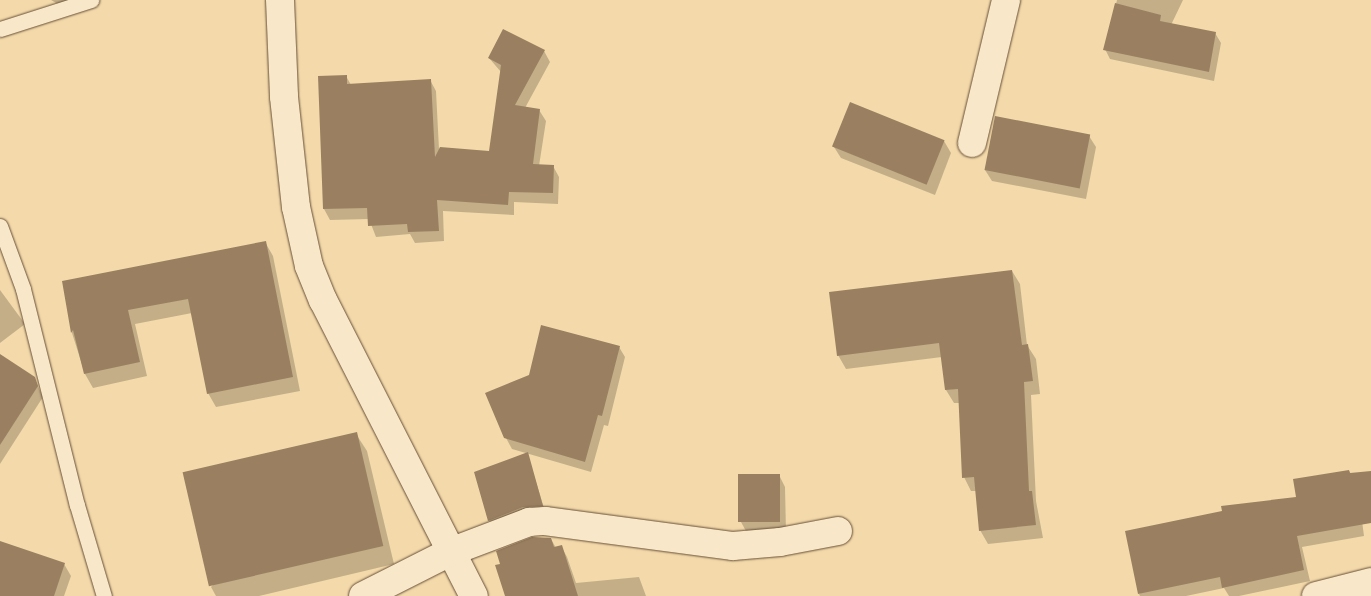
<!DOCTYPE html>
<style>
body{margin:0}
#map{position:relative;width:1371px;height:596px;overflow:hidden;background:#f4daaa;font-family:"IM FELL Double Pica",serif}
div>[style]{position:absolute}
.shadow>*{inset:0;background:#0003}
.building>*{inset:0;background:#9a8061;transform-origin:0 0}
.roads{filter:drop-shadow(0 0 1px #674e38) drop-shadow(0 0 1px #674e38)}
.lane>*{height:15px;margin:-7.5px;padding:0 7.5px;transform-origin:7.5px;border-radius:7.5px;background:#f8e7c8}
.street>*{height:28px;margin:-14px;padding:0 14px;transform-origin:14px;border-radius:14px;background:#f8e7c8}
span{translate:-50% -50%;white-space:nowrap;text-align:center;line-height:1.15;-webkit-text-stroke:5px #f8e7c8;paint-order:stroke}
</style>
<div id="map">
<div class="shadow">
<div style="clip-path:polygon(51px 0,77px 0,70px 11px)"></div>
<div style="clip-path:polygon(1117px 0,1183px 0,1171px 25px,1215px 33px,1221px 43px,1214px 81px,1110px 59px,1105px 49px)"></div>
<div style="clip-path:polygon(544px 51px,550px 62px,525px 108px,539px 110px,546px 121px,539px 166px,553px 166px,559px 177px,558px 204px,514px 202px,514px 215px,443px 211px,444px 241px,415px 243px,410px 234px,376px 237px,369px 219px,330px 220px,324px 209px,319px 78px,346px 76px,351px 85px,430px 80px,436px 91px,439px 149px,490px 152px,501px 72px,489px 58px)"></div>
<div style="clip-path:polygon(1089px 136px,1096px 147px,1086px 199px,992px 181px,985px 170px)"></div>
<div style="clip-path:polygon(944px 141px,951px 153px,935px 195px,841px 158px,834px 147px)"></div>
<div style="clip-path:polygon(265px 242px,273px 256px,300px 391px,216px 407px,208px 393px,192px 313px,135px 324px,147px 376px,93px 388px,85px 374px,72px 333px,63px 282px)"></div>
<div style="clip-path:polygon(1012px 271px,1020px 284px,1027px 345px,1036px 359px,1040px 394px,1031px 395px,1036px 501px,1043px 538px,988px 544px,980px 530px,976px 491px,971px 491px,964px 477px,960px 403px,954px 403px,946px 390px,942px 357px,846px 369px,838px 355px)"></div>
<div style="clip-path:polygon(0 290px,25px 324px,0 343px)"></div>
<div style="clip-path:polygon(619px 347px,625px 357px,608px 426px,604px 425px,591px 472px,512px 449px,506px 438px)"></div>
<div style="clip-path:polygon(0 356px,34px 378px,43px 397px,0 464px)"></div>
<div style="clip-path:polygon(356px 434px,367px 451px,394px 564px,259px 596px,216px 596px,211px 587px)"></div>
<div style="clip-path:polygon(527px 453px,545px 511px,492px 526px,489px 520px)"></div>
<div style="clip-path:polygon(1349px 471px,1351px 474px,1371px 472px,1371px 520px,1362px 521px,1364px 536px,1302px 547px,1310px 581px,1239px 596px,1229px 596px,1224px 588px,1186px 596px,1140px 596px,1139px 594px,1298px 499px)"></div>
<div style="clip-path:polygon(779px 475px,785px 487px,786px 532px,747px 533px,741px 522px)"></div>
<div style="clip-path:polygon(551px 539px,556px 548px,561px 546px,567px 557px,576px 583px,639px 577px,646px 596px,506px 596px)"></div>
<div style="clip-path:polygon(0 551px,64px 564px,71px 576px,64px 596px,0 596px)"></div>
</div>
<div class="building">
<div style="clip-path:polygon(1115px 3px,1161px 15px,1160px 21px,1216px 32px,1209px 72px,1103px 50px)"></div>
<div style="clip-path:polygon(503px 29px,545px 50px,515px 105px,540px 109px,533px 164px,554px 165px,553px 193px,509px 192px,508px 205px,437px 200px,439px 231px,408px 232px,407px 224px,368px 226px,367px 208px,323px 209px,318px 76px,347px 75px,347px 84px,431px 79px,435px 157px,440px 147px,489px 151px,501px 65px,488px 58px)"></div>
<div style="left:850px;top:102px;width:102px;height:48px;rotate:22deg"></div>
<div style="left:995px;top:116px;width:97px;height:55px;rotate:11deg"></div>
<div style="clip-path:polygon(266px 241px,293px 377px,207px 394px,188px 299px,128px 310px,140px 362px,84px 374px,73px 330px,71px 333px,62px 281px)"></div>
<div style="clip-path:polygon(1012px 270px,1022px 345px,1028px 344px,1033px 381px,1024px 382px,1029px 491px,1032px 491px,1036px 525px,979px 531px,974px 477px,962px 478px,958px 389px,945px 390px,939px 343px,837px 356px,829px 292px)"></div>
<div style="clip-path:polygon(541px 325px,620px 346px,602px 416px,598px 415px,585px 462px,504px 438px,485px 393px,529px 375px)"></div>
<div style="clip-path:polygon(0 354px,35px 377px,38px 386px,0 445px)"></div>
<div style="left:357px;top:432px;width:117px;height:179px;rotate:77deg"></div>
<div style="clip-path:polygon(528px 452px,543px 506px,523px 507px,488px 521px,474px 472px)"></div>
<div style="clip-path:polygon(1349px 470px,1350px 473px,1371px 471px,1371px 523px,1297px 536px,1304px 570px,1222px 588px,1220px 577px,1138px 594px,1125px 531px,1222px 511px,1221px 506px,1296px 497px,1293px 479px)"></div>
<div style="left:738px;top:474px;width:42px;height:48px"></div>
<div style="clip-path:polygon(532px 537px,551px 538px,554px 547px,562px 545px,578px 596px,505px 596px,495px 565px,500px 564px,496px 551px)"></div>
<div style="clip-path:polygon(0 541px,65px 563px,54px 596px,0 596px)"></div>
</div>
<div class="roads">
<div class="lane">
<div style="left:0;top:29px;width:96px;rotate:-17.7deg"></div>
<div style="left:0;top:226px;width:67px;rotate:69.9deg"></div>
<div style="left:23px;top:289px;width:223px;rotate:76deg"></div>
<div style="left:77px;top:505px;width:95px;rotate:73.5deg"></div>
</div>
<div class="street">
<div style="left:280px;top:0;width:97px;rotate:87.6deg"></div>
<div style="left:284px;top:97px;width:111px;rotate:83.8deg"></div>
<div style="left:296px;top:207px;width:60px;rotate:77.6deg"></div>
<div style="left:309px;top:266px;width:37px;rotate:68deg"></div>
<div style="left:323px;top:300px;width:332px;rotate:63deg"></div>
<div style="left:972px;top:143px;width:147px;rotate:-76.6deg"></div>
<div style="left:363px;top:596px;width:97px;rotate:-26.8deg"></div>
<div style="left:450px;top:552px;width:85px;rotate:-20.8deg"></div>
<div style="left:529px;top:522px;width:16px;rotate:-4deg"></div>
<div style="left:545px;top:521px;width:190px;rotate:7.6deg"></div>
<div style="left:733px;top:546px;width:47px;rotate:-4.9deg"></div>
<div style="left:780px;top:542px;width:59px;rotate:-10.7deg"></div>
<div style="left:1316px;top:596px;width:57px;rotate:-14.3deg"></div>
</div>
</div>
</div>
